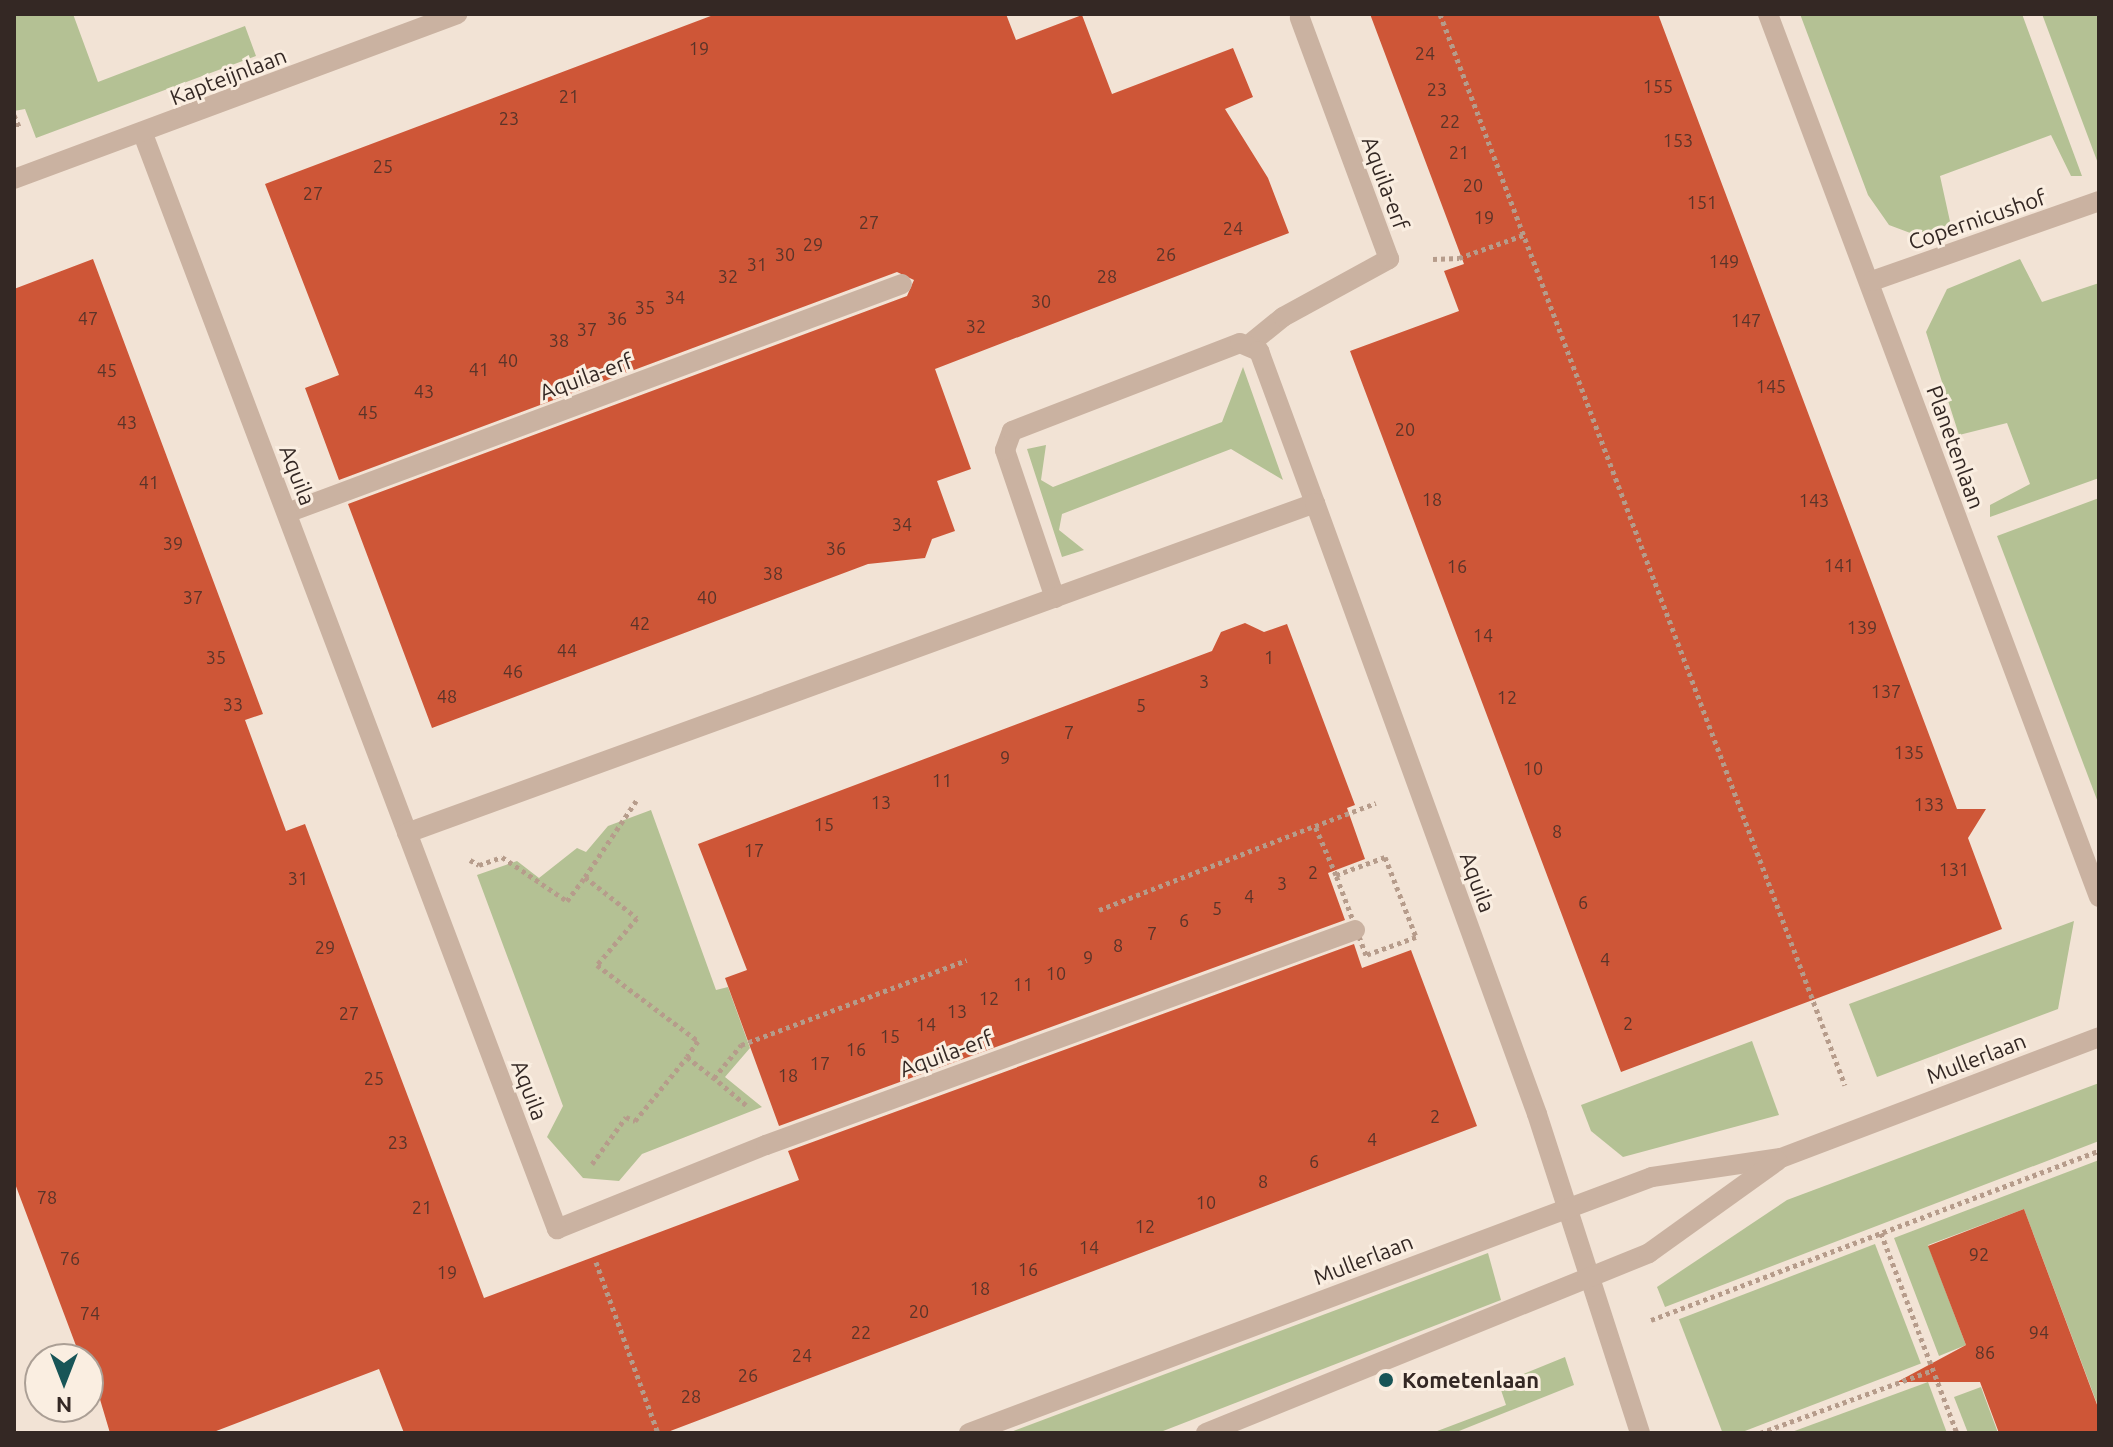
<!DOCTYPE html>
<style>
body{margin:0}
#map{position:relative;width:2113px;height:1447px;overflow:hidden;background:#f2e3d5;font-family:Ubuntu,sans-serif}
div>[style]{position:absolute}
.green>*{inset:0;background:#b4c194;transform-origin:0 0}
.building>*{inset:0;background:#ce5637}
.path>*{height:5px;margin-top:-2.5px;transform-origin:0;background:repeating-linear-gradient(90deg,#b69c8b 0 4px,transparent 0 8px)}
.lane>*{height:20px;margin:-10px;padding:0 10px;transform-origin:10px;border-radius:10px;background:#cab2a1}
.street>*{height:20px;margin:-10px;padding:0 10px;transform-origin:10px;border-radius:10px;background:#cab2a1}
.dots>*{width:22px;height:22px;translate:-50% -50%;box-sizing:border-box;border:4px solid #faeee1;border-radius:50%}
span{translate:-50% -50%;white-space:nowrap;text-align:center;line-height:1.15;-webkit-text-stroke:6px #faeee1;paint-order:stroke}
.number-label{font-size:18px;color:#5a3429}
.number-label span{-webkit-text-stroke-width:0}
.street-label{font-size:22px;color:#342824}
.poi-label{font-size:22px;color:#342824;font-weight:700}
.left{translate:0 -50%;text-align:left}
.frame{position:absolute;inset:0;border:16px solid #342824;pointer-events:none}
.north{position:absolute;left:24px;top:1343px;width:80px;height:80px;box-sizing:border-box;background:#faeee1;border:2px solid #ab9f95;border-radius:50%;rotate:180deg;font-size:22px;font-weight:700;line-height:32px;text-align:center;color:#342824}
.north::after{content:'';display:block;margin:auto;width:28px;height:36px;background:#185557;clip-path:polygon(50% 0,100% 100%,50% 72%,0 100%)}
</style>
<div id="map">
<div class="green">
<div style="clip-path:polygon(14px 14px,73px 14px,98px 82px,245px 26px,256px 56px,36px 138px,25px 109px,14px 111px)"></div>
<div style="clip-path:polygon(1800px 14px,2022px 14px,2082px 176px,2071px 176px,2051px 135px,1940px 176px,1951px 226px,1913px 234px,1889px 225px,1868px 195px)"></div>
<div style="clip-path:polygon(2042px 14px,2096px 14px,2099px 21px,2099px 166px)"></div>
<div style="clip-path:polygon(2020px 259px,2042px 302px,2099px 283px,2099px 478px,1990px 517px,1990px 505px,2030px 484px,2007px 423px,1959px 435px,1926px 332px,1947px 289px)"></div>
<div style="clip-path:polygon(1243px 367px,1283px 480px,1231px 449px,1062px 514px,1059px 530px,1084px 550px,1062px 557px,1027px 449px,1046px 445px,1041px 480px,1053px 487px,1222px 422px)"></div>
<div style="clip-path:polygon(2099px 498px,2099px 805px,1997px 536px)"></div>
<div style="clip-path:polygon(651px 810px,716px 990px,728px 987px,750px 1048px,725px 1077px,762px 1107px,642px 1154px,619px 1181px,583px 1178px,547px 1137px,563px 1106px,477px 875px,517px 861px,539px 878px,577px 848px,586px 852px,608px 826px)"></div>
<div style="clip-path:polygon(2074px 921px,2058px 1009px,1877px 1077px,1849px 1004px)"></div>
<div style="clip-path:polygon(1752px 1041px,1779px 1115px,1623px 1157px,1591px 1131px,1581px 1105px)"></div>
<div style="clip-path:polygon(2099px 1083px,2099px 1141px,1665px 1307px,1657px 1287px,1787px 1200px)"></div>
<div style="clip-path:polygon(2099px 1160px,2099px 1409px,2024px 1209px,1928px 1245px,1966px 1345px,1939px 1356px,1894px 1238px)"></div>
<div style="left:1875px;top:1244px;width:128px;height:210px;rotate:69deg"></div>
<div style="clip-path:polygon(1488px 1253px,1501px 1300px,1158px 1433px,1008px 1433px)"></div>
<div style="clip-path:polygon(1565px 1357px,1574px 1385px,1454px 1433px,1432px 1433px,1506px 1405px,1499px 1384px)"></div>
<div style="clip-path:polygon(1928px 1382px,1947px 1433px,1789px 1433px)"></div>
<div style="clip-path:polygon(1981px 1387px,1998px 1433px,1968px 1433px,1954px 1397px)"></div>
</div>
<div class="building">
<div style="clip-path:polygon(716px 14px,1006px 14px,1016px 40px,1082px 15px,1112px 94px,1233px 48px,1253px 97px,1225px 109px,1268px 178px,1289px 233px,935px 369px,971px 469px,937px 481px,955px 531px,932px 539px,925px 558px,868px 564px,432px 728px,348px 504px,907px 296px,914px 280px,897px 272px,339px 480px,305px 388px,339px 375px,265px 184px)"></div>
<div style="clip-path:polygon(1370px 14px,1658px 14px,1957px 809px,1986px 809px,1968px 838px,2002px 929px,1621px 1072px,1350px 351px,1459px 311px,1444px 271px,1464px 264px)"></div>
<div style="clip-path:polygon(93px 259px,263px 714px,245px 720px,286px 831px,305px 824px,484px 1298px,799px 1180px,788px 1151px,1354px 944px,1362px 968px,1411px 950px,1477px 1126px,665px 1433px,404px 1433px,379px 1369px,211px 1433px,110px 1433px,88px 1359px,81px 1359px,14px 1181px,14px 289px)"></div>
<div style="clip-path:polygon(1245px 623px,1264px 632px,1287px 624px,1355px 805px,1347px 808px,1365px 859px,1328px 873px,1345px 920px,779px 1126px,725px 978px,747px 970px,698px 844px,1212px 651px,1221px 632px)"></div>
<div style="clip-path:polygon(2024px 1209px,2099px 1410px,2099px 1433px,1999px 1433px,1980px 1382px,1897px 1382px,1966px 1345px,1928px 1246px)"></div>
</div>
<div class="path">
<div style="left:1440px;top:14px;width:1145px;rotate:69.29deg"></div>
<div style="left:14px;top:115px;width:15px;rotate:67deg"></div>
<div style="left:1433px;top:259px;width:26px;rotate:-2deg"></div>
<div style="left:1459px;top:258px;width:69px;rotate:-19.5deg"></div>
<div style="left:1385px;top:857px;width:86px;rotate:68.8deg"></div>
<div style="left:1416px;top:937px;width:53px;rotate:160.2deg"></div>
<div style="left:1366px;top:955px;width:85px;rotate:-110.6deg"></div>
<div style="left:1336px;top:875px;width:52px;rotate:-20.2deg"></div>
<div style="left:470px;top:860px;width:10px;rotate:29deg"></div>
<div style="left:479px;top:865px;width:24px;rotate:-19deg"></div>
<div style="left:502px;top:857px;width:78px;rotate:34.1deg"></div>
<div style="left:567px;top:901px;width:30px;rotate:-53deg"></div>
<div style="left:585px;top:877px;width:66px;rotate:38.3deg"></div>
<div style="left:637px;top:918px;width:62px;rotate:130.4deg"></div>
<div style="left:597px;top:965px;width:126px;rotate:37deg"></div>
<div style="left:698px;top:1041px;width:19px;rotate:125deg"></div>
<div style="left:687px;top:1057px;width:34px;rotate:38deg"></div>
<div style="left:1336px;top:875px;width:53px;rotate:-113.2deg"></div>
<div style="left:1315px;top:826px;width:65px;rotate:-20.7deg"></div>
<div style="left:585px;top:877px;width:92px;rotate:-56.1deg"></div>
<div style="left:1099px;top:910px;width:232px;rotate:-21.3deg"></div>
<div style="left:746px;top:1105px;width:42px;rotate:-139.8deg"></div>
<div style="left:714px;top:1078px;width:43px;rotate:-50.7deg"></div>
<div style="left:741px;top:1045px;width:241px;rotate:-20.6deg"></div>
<div style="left:592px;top:1164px;width:58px;rotate:-54.1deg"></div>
<div style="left:626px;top:1117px;width:10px;rotate:24deg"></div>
<div style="left:635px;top:1121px;width:82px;rotate:-50.9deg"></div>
<div style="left:1881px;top:1233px;width:214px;rotate:69.2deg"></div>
<div style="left:596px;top:1262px;width:182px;rotate:70.1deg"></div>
<div style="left:1651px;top:1320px;width:479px;rotate:-20.7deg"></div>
<div style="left:1760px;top:1433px;width:184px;rotate:-20deg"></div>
</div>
<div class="lane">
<div style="left:1251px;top:343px;width:41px;rotate:-39.1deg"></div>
<div style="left:1283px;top:317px;width:121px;rotate:-28.7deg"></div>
<div style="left:1389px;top:259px;width:257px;rotate:-110.3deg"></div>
<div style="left:287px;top:513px;width:656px;rotate:-20.42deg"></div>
<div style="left:557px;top:1229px;width:225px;rotate:-21.9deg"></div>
<div style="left:766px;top:1145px;width:627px;rotate:-20.05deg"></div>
</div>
<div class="street">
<div style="left:1768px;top:14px;width:943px;rotate:69.45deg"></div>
<div style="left:143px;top:134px;width:1171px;rotate:69.29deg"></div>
<div style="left:14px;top:179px;width:473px;rotate:-20.4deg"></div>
<div style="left:1872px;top:281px;width:241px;rotate:-19.4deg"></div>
<div style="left:1055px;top:598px;width:156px;rotate:-108.7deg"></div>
<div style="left:1005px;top:450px;width:20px;rotate:-70deg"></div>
<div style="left:1012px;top:431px;width:244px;rotate:-21.1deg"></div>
<div style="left:1240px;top:343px;width:21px;rotate:23deg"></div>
<div style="left:1259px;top:351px;width:162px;rotate:69.8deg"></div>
<div style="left:407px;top:833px;width:966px;rotate:-19.97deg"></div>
<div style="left:1315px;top:503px;width:650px;rotate:70.03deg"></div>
<div style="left:1537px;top:1114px;width:335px;rotate:72.1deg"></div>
<div style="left:969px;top:1433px;width:729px;rotate:-20.55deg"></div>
<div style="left:1652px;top:1177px;width:130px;rotate:-8.4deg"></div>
<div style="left:1781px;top:1158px;width:340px;rotate:-20.8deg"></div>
<div style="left:1206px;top:1433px;width:478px;rotate:-22.1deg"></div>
<div style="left:1649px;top:1253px;width:158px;rotate:-35.7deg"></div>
</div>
<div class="dots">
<div style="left:1386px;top:1380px;background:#185557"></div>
</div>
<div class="number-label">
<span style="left:699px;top:48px">19</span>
<span style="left:1425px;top:53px">24</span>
<span style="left:1658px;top:86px">155</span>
<span style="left:1437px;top:89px">23</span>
<span style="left:569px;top:96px">21</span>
<span style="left:509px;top:118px">23</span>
<span style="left:1450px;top:121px">22</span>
<span style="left:1678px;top:140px">153</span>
<span style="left:1459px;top:152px">21</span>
<span style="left:383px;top:166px">25</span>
<span style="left:1473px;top:185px">20</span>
<span style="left:313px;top:193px">27</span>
<span style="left:1702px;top:202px">151</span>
<span style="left:1484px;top:217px">19</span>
<span style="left:869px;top:222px">27</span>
<span style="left:1233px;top:228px">24</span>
<span style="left:813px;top:244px">29</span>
<span style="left:785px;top:254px">30</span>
<span style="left:1166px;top:254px">26</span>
<span style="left:1724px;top:261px">149</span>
<span style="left:757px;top:264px">31</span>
<span style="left:728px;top:276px">32</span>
<span style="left:1107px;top:276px">28</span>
<span style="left:675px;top:297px">34</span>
<span style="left:1041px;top:301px">30</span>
<span style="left:645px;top:307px">35</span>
<span style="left:88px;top:318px">47</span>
<span style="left:617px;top:318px">36</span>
<span style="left:1746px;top:320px">147</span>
<span style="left:976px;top:326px">32</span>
<span style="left:587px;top:329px">37</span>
<span style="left:559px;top:340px">38</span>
<span style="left:508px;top:360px">40</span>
<span style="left:479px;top:369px">41</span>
<span style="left:107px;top:370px">45</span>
<span style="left:1771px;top:386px">145</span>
<span style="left:424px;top:391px">43</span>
<span style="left:368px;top:412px">45</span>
<span style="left:127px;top:422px">43</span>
<span style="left:1405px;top:429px">20</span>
<span style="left:149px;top:482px">41</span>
<span style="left:1432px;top:499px">18</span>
<span style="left:1814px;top:500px">143</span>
<span style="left:902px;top:524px">34</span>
<span style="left:173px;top:543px">39</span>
<span style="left:836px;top:548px">36</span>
<span style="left:1839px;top:565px">141</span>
<span style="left:1457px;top:566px">16</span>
<span style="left:773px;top:573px">38</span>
<span style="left:193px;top:597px">37</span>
<span style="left:707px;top:597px">40</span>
<span style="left:640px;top:623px">42</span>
<span style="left:1862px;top:627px">139</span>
<span style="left:1483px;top:635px">14</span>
<span style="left:567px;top:650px">44</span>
<span style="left:216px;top:657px">35</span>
<span style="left:1269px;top:657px">1</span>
<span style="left:513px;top:671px">46</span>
<span style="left:1204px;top:681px">3</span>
<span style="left:1886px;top:691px">137</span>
<span style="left:447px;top:696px">48</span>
<span style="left:1507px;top:697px">12</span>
<span style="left:233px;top:704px">33</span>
<span style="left:1141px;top:705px">5</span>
<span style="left:1069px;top:732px">7</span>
<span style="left:1909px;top:752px">135</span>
<span style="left:1005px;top:757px">9</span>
<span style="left:1533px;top:768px">10</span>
<span style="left:942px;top:780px">11</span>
<span style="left:881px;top:802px">13</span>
<span style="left:1929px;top:804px">133</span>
<span style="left:824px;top:824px">15</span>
<span style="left:1557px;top:831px">8</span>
<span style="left:754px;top:850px">17</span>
<span style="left:1954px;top:869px">131</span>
<span style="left:1313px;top:872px">2</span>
<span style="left:298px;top:878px">31</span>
<span style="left:1282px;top:883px">3</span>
<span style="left:1249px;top:896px">4</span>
<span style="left:1583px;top:902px">6</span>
<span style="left:1217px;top:908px">5</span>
<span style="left:1184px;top:920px">6</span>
<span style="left:1152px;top:933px">7</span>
<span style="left:1118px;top:945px">8</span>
<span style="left:325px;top:947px">29</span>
<span style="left:1088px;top:957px">9</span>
<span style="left:1605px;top:959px">4</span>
<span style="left:1056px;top:973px">10</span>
<span style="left:1023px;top:984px">11</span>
<span style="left:989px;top:998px">12</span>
<span style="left:957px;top:1011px">13</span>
<span style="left:349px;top:1013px">27</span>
<span style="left:1628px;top:1023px">2</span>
<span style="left:926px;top:1024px">14</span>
<span style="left:890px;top:1036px">15</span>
<span style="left:856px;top:1049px">16</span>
<span style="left:820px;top:1063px">17</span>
<span style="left:788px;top:1075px">18</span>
<span style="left:374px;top:1078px">25</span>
<span style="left:1435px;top:1116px">2</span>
<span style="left:1372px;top:1139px">4</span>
<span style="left:398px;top:1142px">23</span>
<span style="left:1314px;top:1161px">6</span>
<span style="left:1263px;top:1181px">8</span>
<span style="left:47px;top:1197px">78</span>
<span style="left:1206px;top:1202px">10</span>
<span style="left:422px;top:1207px">21</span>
<span style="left:1145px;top:1226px">12</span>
<span style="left:1089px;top:1247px">14</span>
<span style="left:1979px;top:1254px">92</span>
<span style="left:70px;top:1258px">76</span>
<span style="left:1028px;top:1269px">16</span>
<span style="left:447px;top:1272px">19</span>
<span style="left:980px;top:1288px">18</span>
<span style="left:919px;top:1311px">20</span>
<span style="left:90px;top:1313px">74</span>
<span style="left:861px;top:1332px">22</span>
<span style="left:2039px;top:1332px">94</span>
<span style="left:1985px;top:1352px">86</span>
<span style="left:802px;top:1355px">24</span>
<span style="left:748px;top:1375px">26</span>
<span style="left:691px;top:1396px">28</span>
</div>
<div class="street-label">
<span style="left:228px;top:76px;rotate:-21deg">Kapteijnlaan</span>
<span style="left:1386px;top:183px;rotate:70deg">Aquila-erf</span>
<span style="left:1977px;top:219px;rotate:-19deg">Copernicushof</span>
<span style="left:586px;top:376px;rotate:-20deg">Aquila-erf</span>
<span style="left:1956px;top:447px;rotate:70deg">Planetenlaan</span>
<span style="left:298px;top:475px;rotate:69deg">Aquila</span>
<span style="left:1478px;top:882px;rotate:70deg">Aquila</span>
<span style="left:946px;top:1053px;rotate:-20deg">Aquila-erf</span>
<span style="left:1976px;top:1058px;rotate:-21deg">Mullerlaan</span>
<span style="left:530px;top:1090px;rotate:69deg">Aquila</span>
<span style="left:1363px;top:1259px;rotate:-21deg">Mullerlaan</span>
</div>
<div class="poi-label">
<span class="left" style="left:1402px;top:1380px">Kometenlaan</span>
</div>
<div class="frame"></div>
<div class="north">N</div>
</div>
